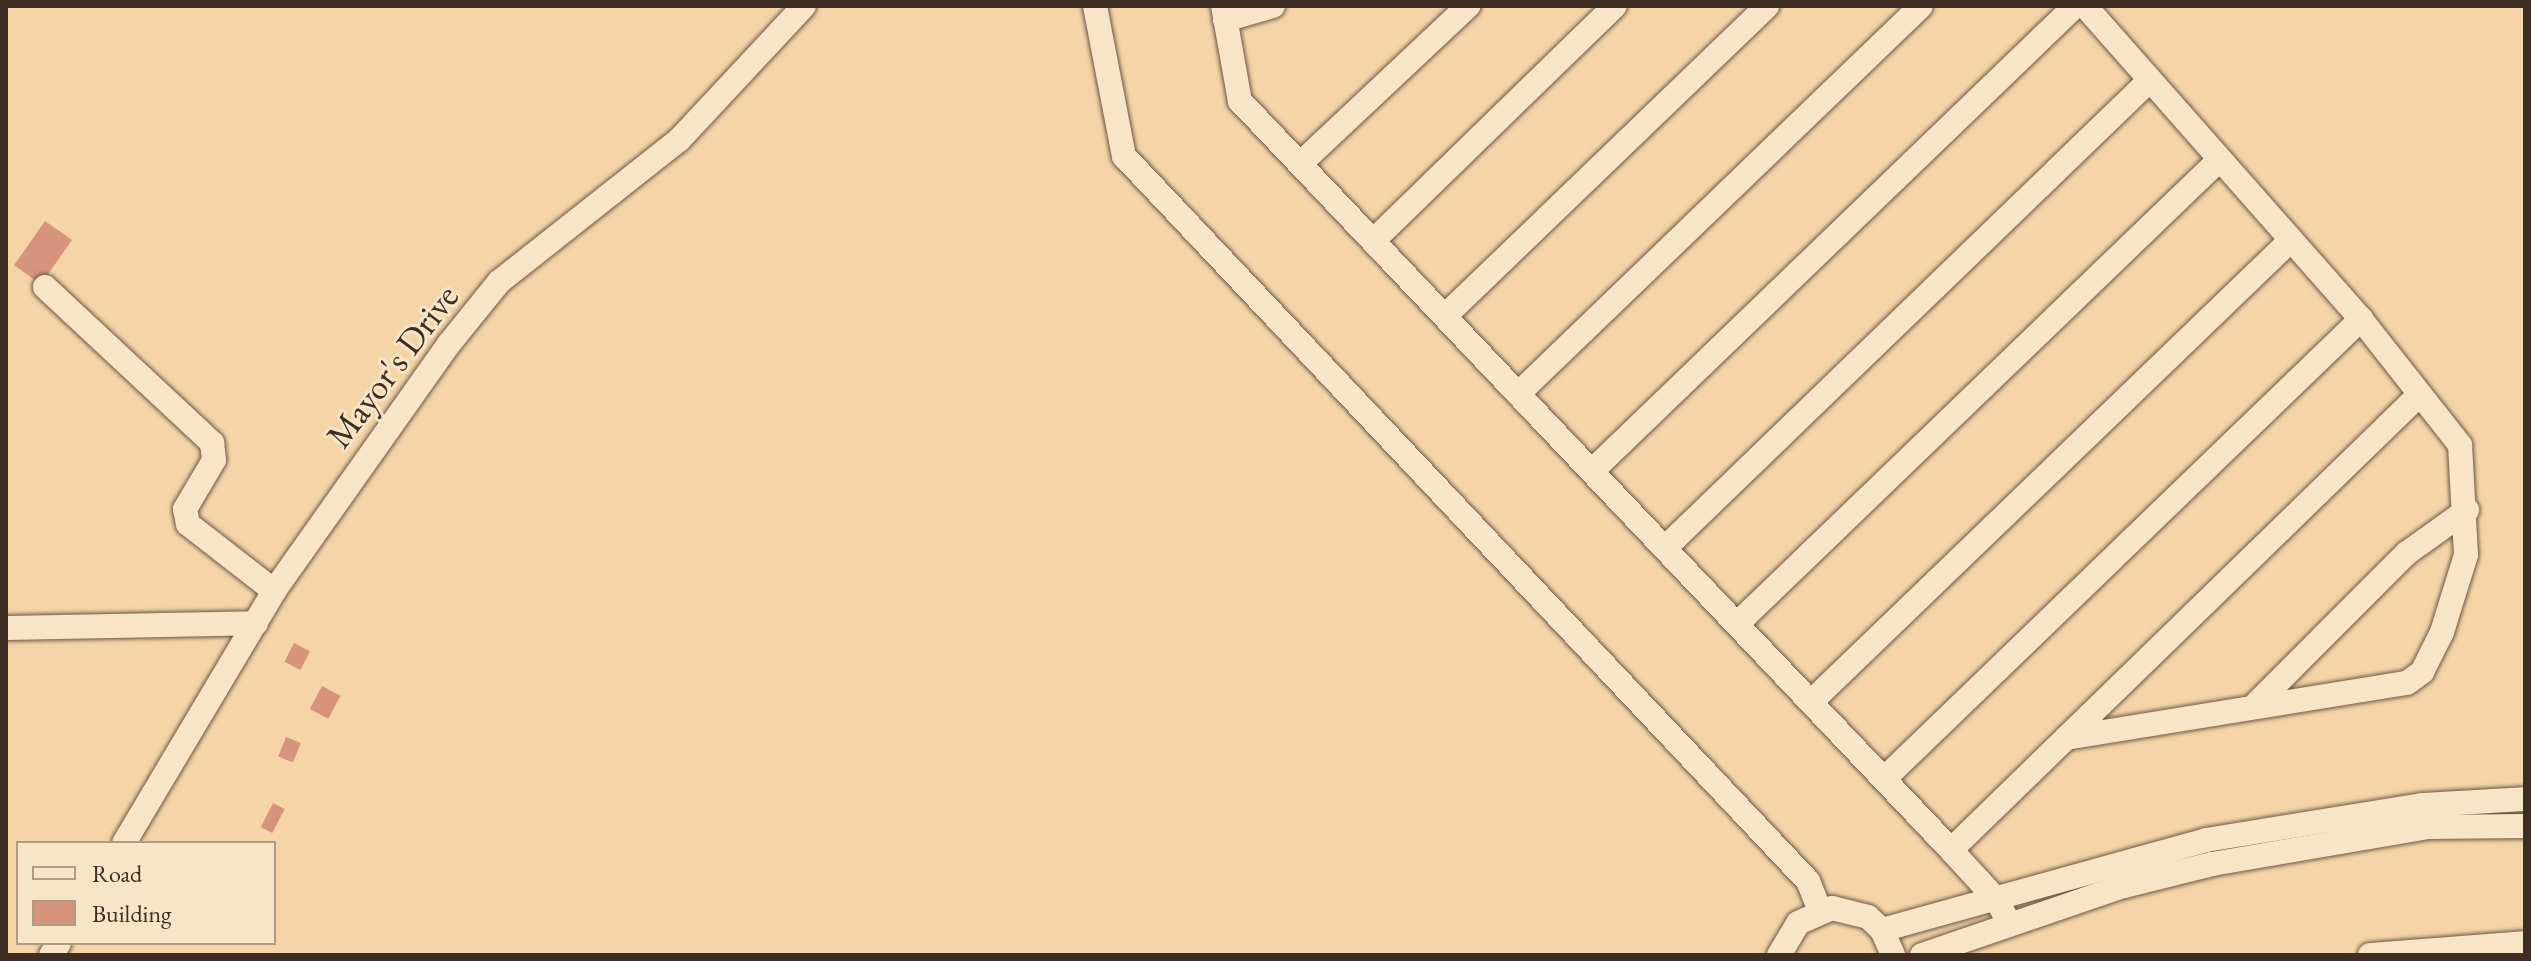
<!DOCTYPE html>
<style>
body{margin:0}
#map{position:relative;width:2531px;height:961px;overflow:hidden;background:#f5d5a8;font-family:"EB Garamond",serif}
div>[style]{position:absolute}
.building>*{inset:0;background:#d6947c;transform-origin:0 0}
.roads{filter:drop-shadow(0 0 2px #6c5744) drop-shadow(0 0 2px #6c5744)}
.minor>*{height:24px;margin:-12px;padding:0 12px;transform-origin:12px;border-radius:12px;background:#f8e4c6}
span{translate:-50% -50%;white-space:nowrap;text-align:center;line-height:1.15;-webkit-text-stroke:6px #f8e4c6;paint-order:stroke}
.street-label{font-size:36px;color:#3e2d22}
.frame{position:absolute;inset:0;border:8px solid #3e2d22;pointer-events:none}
.legend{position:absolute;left:16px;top:841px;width:260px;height:104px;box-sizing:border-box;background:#f8e4c6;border:2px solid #ae9b84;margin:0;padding:10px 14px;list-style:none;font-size:24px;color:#3e2d22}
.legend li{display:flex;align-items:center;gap:16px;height:40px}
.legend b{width:40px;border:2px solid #ae9b84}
</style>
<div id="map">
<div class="building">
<div style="left:45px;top:221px;width:33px;height:54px;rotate:35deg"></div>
<div style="left:294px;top:643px;width:18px;height:21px;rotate:27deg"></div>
<div style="left:322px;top:686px;width:21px;height:26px;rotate:28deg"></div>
<div style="left:286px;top:737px;width:16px;height:21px;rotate:22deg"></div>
<div style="left:273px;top:803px;width:13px;height:27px;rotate:27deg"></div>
</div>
<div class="roads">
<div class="minor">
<div style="left:1095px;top:6px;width:153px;rotate:79.1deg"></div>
<div style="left:1124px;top:156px;width:997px;rotate:46.67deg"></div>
<div style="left:1808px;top:881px;width:32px;rotate:68deg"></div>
<div style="left:1223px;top:6px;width:97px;rotate:79.9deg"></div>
<div style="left:1240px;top:101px;width:1033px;rotate:46.49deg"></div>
<div style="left:1951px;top:850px;width:68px;rotate:47.4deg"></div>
<div style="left:1997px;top:900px;width:25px;rotate:63deg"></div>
<div style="left:1225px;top:20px;width:50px;rotate:-16.3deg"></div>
<div style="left:1300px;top:164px;width:231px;rotate:-43.2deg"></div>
<div style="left:1373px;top:241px;width:337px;rotate:-44.2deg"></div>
<div style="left:45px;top:287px;width:229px;rotate:43deg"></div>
<div style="left:212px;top:443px;width:17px;rotate:83deg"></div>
<div style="left:214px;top:460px;width:57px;rotate:120.6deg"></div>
<div style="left:185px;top:509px;width:15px;rotate:79deg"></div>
<div style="left:188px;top:524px;width:109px;rotate:37.9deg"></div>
<div style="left:1445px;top:316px;width:447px;rotate:-43.9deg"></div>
<div style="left:1518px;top:394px;width:559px;rotate:-43.91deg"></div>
<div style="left:1592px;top:471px;width:670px;rotate:-43.91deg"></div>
<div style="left:1665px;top:548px;width:674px;rotate:-43.98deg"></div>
<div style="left:1737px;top:624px;width:670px;rotate:-43.91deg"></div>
<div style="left:6px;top:628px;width:250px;rotate:-1.1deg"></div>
<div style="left:1811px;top:702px;width:666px;rotate:-43.91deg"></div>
<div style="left:2257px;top:703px;width:212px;rotate:-45deg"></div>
<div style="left:2407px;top:553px;width:74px;rotate:-35.6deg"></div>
<div style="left:2066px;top:738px;width:345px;rotate:-9.2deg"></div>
<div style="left:2407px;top:683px;width:19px;rotate:-36deg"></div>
<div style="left:2422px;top:672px;width:45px;rotate:-63.4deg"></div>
<div style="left:2442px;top:632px;width:81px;rotate:-72.7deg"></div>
<div style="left:2466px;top:555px;width:110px;rotate:-93.1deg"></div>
<div style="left:2460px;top:445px;width:160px;rotate:-128.2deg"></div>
<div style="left:2361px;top:319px;width:417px;rotate:-131.4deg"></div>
<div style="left:1884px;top:779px;width:663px;rotate:-43.96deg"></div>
<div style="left:124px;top:843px;width:293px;rotate:-59.2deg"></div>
<div style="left:274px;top:591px;width:303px;rotate:-54.7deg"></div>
<div style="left:449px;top:344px;width:80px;rotate:-51.1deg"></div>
<div style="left:499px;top:282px;width:229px;rotate:-38.3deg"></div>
<div style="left:679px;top:140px;width:183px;rotate:-47deg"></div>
<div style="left:1951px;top:850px;width:653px;rotate:-44.19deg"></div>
<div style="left:1882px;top:930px;width:336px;rotate:-15.5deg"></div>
<div style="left:2206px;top:840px;width:219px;rotate:-9.2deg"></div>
<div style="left:2422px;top:805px;width:103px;rotate:-3.3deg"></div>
<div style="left:51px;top:955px;width:14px;rotate:-56deg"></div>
<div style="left:1779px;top:955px;width:37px;rotate:-59deg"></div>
<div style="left:1798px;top:923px;width:37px;rotate:-24deg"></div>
<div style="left:1832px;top:908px;width:37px;rotate:14deg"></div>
<div style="left:1868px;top:917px;width:19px;rotate:43deg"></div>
<div style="left:1882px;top:930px;width:27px;rotate:66deg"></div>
<div style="left:1922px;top:955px;width:213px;rotate:-18.9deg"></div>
<div style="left:2124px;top:886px;width:91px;rotate:-14deg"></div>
<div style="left:2212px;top:864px;width:220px;rotate:-9.7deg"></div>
<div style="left:2429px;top:827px;width:96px;rotate:-0.6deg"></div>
<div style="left:2370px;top:955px;width:155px;rotate:-4.4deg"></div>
</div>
</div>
<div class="street-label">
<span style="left:392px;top:366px;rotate:-53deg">Mayor's Drive</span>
</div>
<div class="frame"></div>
<ul class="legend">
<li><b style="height:10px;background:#f8e4c6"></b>Road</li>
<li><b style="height:22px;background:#d6947c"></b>Building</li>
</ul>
</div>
